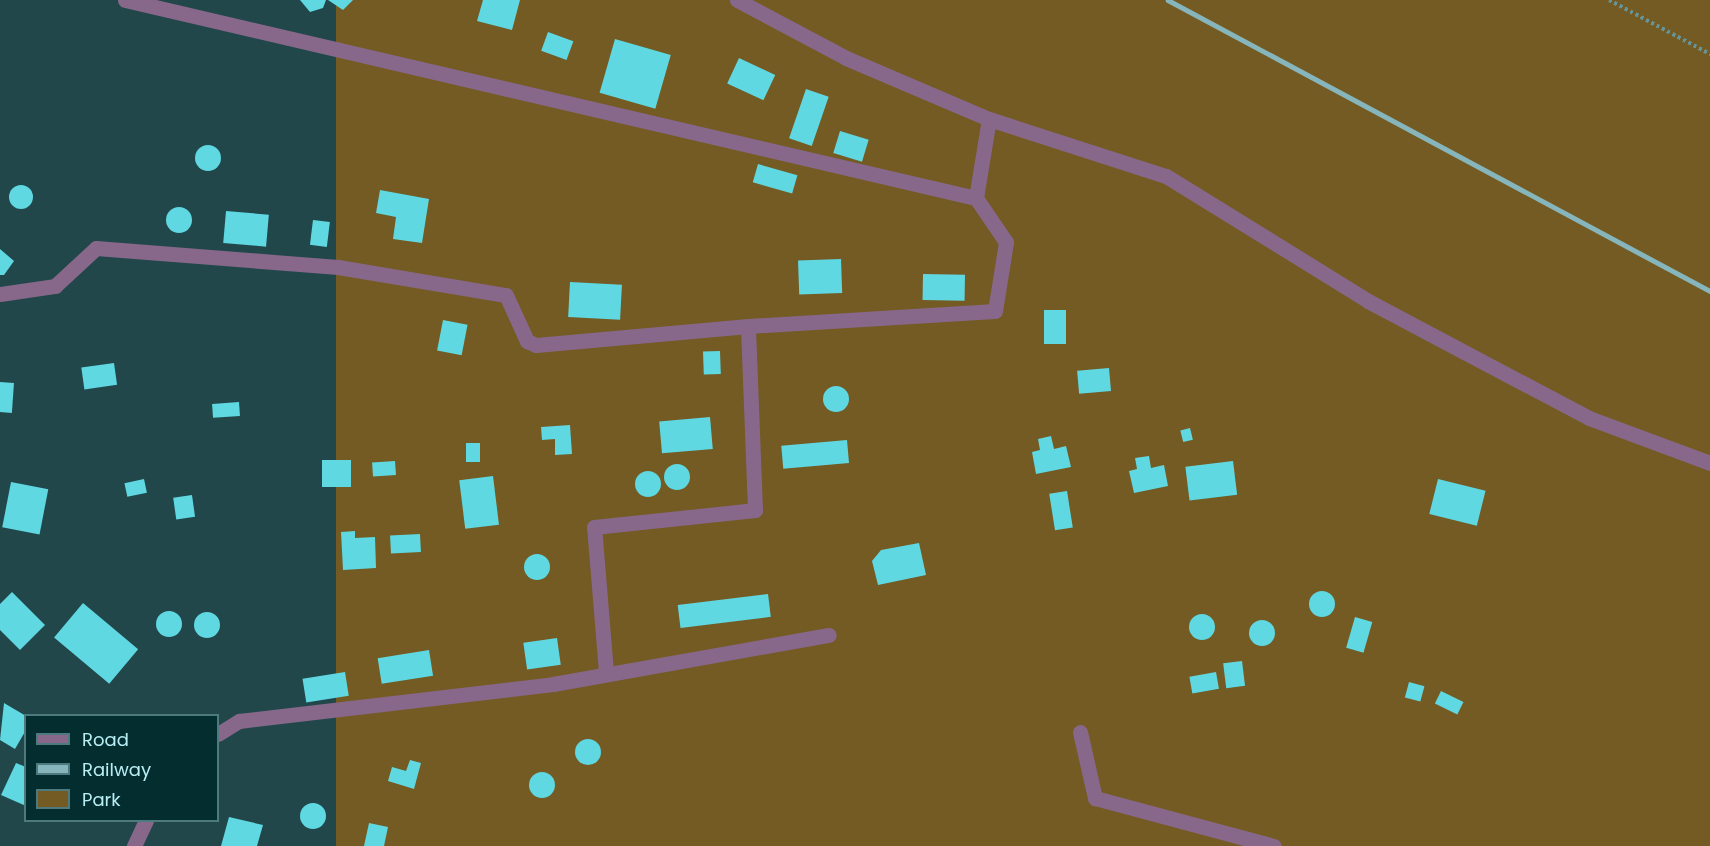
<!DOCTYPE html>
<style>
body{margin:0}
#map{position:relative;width:1710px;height:846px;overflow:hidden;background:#21474b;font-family:Poppins,sans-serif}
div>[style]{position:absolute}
.green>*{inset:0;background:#745a23;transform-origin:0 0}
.building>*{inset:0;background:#5fd8e2;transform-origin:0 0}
.round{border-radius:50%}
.path>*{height:4px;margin-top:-2px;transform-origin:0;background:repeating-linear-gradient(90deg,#679498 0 3px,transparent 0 6px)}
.minor>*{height:15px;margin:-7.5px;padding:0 7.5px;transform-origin:7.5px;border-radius:7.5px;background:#87688a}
.rail>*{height:4.5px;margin:-2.25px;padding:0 2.25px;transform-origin:2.25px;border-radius:2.25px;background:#86b6bb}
span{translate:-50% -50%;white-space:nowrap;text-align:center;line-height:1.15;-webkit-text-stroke:6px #042d30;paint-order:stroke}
.legend{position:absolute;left:24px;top:714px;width:195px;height:108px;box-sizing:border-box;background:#042d30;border:2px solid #4c7a7e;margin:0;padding:8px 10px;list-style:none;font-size:18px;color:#b8edf2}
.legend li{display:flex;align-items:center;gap:12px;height:30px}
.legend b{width:30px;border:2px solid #4c7a7e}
</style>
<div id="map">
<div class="green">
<div style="left:336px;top:0;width:1374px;height:852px"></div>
</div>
<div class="building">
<div style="clip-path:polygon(300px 0,326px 0,323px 8px,310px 12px)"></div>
<div style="clip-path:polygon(328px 0,353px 0,343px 10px)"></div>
<div style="clip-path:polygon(483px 0,520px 0,512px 30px,477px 21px)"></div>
<div style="left:548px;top:32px;width:27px;height:20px;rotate:20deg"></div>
<div style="left:615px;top:39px;width:58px;height:56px;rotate:16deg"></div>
<div style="left:739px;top:58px;width:40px;height:28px;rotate:25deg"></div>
<div style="left:806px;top:89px;width:24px;height:52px;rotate:19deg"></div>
<div style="left:840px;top:131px;width:30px;height:23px;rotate:17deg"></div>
<div class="round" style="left:195px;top:145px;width:26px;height:26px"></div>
<div style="left:758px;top:164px;width:41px;height:19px;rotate:16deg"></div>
<div class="round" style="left:9px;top:185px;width:24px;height:24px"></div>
<div style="clip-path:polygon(380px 190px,429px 199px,422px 243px,393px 239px,396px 217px,376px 213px)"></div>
<div class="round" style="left:166px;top:207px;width:26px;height:26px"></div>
<div style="left:226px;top:211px;width:43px;height:32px;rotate:5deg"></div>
<div style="left:313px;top:220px;width:17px;height:25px;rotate:7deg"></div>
<div style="clip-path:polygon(0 249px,14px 261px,4px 275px,0 275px)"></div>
<div style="left:841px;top:259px;width:34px;height:43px;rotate:88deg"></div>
<div style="left:923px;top:274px;width:42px;height:26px;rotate:1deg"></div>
<div style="left:570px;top:282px;width:52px;height:35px;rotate:3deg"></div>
<div style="left:1044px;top:310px;width:22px;height:34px"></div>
<div style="left:443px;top:320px;width:25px;height:31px;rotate:11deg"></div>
<div style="left:720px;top:351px;width:23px;height:17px;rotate:88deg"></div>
<div style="left:114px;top:363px;width:22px;height:33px;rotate:82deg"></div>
<div style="left:1109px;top:368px;width:23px;height:32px;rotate:85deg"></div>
<div style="left:0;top:382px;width:14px;height:30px;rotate:4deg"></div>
<div class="round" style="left:823px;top:386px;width:26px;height:26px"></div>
<div style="left:239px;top:402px;width:14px;height:27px;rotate:86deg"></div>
<div style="left:710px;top:417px;width:32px;height:51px;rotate:85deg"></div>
<div style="clip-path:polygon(570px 425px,572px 454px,555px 455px,555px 439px,542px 440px,541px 427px)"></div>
<div style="left:1190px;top:428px;width:12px;height:10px;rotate:76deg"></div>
<div style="clip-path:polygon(1051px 436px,1054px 449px,1066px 446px,1071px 467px,1036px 474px,1032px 452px,1040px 450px,1038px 439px)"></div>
<div style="left:847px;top:440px;width:23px;height:66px;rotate:85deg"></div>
<div style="left:466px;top:443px;width:14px;height:19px"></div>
<div style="clip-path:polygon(1149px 456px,1151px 468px,1164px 465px,1168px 486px,1134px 493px,1129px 471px,1137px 469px,1135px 458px)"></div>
<div style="left:322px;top:460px;width:29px;height:27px"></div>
<div style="left:395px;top:461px;width:14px;height:23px;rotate:86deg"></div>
<div style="left:1233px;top:461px;width:34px;height:48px;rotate:83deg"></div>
<div class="round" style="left:664px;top:464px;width:26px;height:26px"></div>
<div class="round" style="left:635px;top:471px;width:26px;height:26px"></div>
<div style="left:493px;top:476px;width:49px;height:34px;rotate:83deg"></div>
<div style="left:144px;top:479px;width:14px;height:20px;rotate:78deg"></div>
<div style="left:1438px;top:479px;width:49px;height:36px;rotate:14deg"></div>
<div style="left:11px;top:482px;width:38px;height:46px;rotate:11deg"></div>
<div style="left:1067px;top:491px;width:37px;height:18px;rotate:81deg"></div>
<div style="left:192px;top:495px;width:22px;height:19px;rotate:82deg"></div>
<div style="clip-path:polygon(355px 531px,355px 538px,375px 537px,376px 568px,343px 570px,341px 532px)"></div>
<div style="left:420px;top:534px;width:18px;height:30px;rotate:87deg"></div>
<div style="clip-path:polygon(919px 543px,926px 575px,878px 585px,872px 561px,881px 550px)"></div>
<div class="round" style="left:524px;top:554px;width:26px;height:26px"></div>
<div class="round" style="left:1309px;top:591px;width:26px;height:26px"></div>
<div style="clip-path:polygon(12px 592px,45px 625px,20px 650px,0 630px,0 604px)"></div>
<div style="left:768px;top:594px;width:23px;height:91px;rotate:83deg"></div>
<div style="left:83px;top:603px;width:72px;height:45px;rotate:40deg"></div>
<div class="round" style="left:156px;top:611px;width:26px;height:26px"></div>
<div class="round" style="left:194px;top:612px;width:26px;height:26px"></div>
<div class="round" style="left:1189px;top:614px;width:26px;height:26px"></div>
<div style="left:1355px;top:617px;width:18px;height:32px;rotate:16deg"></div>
<div class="round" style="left:1249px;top:620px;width:26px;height:26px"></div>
<div style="left:557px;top:638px;width:27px;height:34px;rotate:82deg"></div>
<div style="left:429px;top:650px;width:26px;height:52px;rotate:81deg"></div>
<div style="left:1242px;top:661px;width:25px;height:19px;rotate:83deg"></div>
<div style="left:345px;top:672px;width:24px;height:43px;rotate:81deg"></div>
<div style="left:1216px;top:672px;width:17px;height:27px;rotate:80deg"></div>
<div style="left:1409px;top:682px;width:16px;height:16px;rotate:15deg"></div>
<div style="left:1441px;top:691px;width:25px;height:14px;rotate:26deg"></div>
<div style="clip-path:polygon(4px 703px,26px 716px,26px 730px,15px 749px,0 740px)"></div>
<div class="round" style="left:575px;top:739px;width:26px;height:26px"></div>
<div style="clip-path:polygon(410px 760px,421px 763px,414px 789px,388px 781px,392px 767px,406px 771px)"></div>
<div style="clip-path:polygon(16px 763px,26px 767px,26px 806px,1px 795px)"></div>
<div class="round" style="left:529px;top:772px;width:26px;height:26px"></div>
<div class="round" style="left:300px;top:803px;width:26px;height:26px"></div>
<div style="clip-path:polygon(229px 817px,263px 825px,257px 846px,221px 846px)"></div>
<div style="clip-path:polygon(369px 823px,388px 827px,384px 846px,364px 846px)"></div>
</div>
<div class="path">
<div style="left:1609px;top:0;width:115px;rotate:28.1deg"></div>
</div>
<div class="minor">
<div style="left:125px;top:0;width:874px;rotate:13.1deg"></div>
<div style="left:976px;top:198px;width:80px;rotate:-80.7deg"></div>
<div style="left:989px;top:119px;width:186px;rotate:17.9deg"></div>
<div style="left:1166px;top:176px;width:238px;rotate:31.7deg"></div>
<div style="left:1368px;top:301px;width:250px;rotate:27.9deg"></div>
<div style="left:1589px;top:418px;width:129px;rotate:20.4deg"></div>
<div style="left:737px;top:0;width:123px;rotate:28deg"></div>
<div style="left:846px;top:58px;width:155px;rotate:23.1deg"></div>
<div style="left:0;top:294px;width:56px;rotate:-8.3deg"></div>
<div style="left:55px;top:286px;width:56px;rotate:-42.8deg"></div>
<div style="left:96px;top:248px;width:243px;rotate:4.5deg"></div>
<div style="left:338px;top:267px;width:170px;rotate:9.5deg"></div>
<div style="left:506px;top:295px;width:51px;rotate:65.5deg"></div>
<div style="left:527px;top:341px;width:10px;rotate:24deg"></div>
<div style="left:536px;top:345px;width:213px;rotate:-5.1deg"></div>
<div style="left:606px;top:672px;width:145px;rotate:-94.7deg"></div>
<div style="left:594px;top:527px;width:162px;rotate:-6deg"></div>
<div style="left:755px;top:510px;width:184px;rotate:-92.2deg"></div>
<div style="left:748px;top:326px;width:247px;rotate:-3.5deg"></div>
<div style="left:995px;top:311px;width:70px;rotate:-80.9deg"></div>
<div style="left:1006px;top:242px;width:53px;rotate:-124.3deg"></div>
<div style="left:1080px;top:732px;width:68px;rotate:77.2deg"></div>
<div style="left:1095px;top:798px;width:185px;rotate:15deg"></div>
<div style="left:218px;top:734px;width:25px;rotate:-32deg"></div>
<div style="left:239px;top:721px;width:316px;rotate:-6.7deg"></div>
<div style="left:553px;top:684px;width:280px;rotate:-10.1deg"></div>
<div style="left:134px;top:846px;width:29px;rotate:-65deg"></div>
</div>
<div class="rail">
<div style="left:1168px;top:0;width:615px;rotate:28.23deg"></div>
</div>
<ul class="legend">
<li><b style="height:8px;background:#87688a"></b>Road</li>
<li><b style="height:8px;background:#86b6bb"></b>Railway</li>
<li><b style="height:16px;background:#745a23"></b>Park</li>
</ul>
</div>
